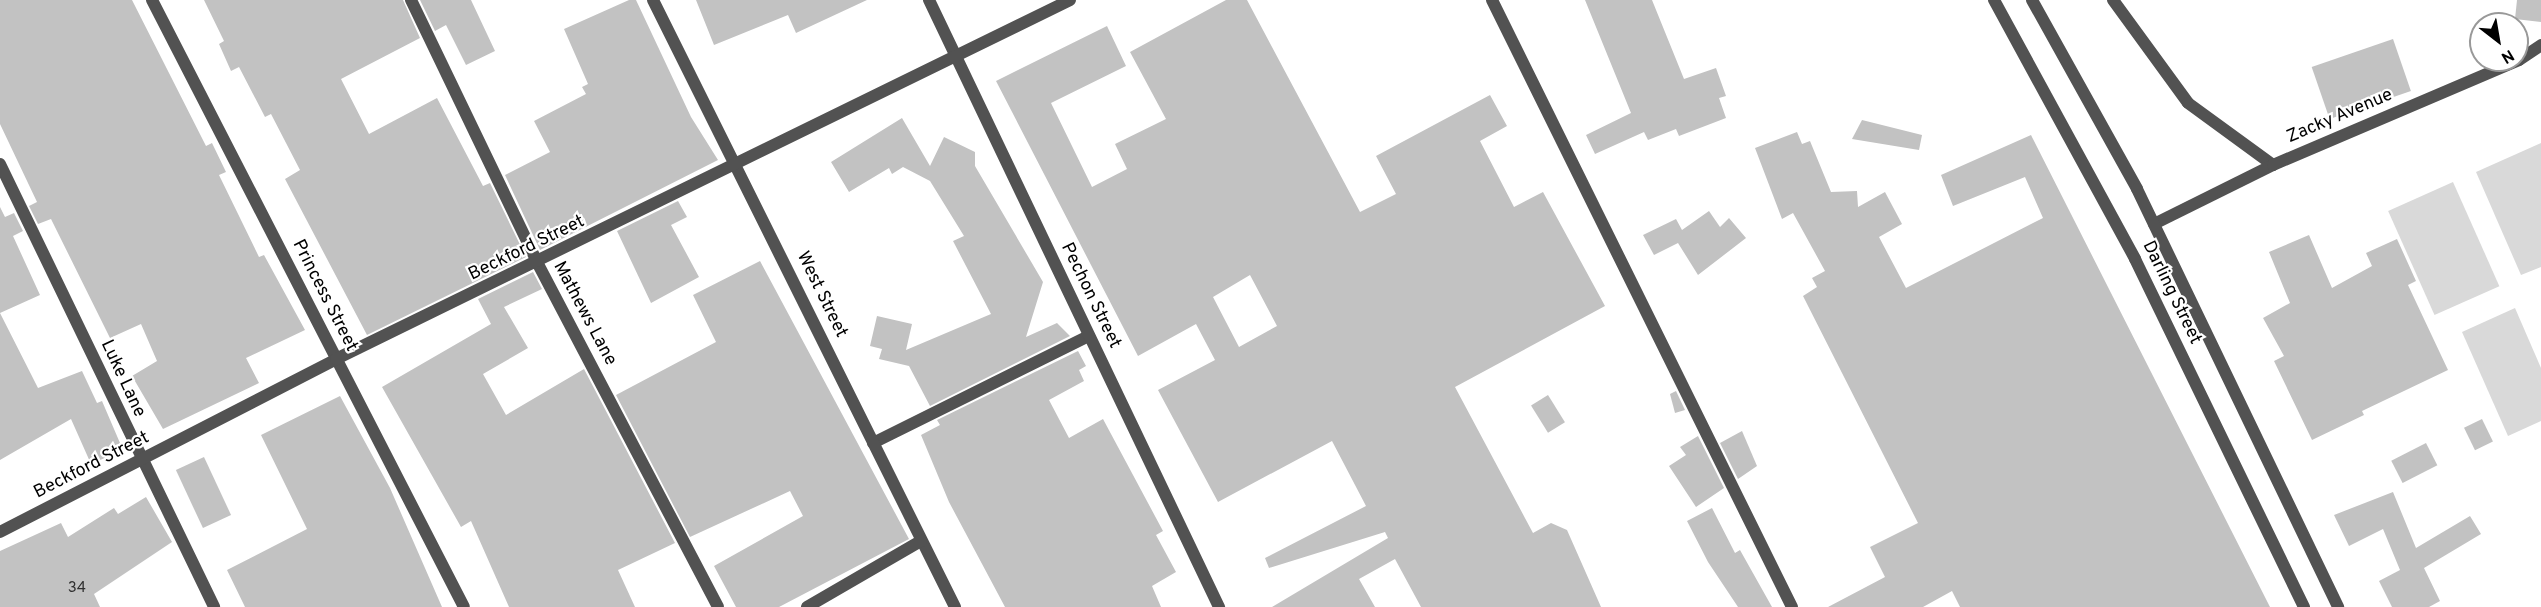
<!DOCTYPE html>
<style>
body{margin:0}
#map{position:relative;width:2541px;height:607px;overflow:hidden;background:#fff;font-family:Overpass,sans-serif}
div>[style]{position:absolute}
.green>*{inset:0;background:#d9d9d9;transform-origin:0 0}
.building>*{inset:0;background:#c2c2c2;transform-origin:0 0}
.service>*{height:12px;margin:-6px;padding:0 6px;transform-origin:6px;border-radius:6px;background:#525252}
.minor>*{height:12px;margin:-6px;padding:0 6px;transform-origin:6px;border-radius:6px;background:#525252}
.tertiary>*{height:12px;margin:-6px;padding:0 6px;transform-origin:6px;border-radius:6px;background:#525252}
span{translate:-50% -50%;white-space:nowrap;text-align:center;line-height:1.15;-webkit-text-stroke:4.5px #fff;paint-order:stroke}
.number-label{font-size:15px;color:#303030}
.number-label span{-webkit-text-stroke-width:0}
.street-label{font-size:18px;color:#000}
.north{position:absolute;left:2469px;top:12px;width:60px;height:60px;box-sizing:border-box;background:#fff;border:2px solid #999;border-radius:50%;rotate:149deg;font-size:16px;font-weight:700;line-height:24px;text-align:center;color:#000}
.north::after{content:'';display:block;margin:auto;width:21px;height:27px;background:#000;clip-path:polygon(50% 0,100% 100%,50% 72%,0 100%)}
</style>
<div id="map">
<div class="green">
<div style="clip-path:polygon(2541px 143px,2541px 267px,2521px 275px,2476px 172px)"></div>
<div style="left:2453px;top:182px;width:114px;height:71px;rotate:66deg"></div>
<div style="clip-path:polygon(2515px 308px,2541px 368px,2541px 421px,2508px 436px,2462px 332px)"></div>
</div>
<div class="building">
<div style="clip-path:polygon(0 0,132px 0,206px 146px,212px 143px,226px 172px,219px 175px,259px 257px,264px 255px,305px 330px,246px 358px,259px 383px,163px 429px,132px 376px,157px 361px,141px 324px,110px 338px,51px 219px,38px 224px,29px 206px,37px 202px,0 124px)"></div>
<div style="clip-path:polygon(204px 0,403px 0,420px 38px,341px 79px,369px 134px,437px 98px,483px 186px,490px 183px,526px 257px,367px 335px,285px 179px,300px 170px,271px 114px,265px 117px,239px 67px,231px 71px,219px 44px,224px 41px)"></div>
<div style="clip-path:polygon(420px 0,471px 0,495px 51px,466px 65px,446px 25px,435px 31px)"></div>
<div style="clip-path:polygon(629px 0,636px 0,691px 117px,718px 160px,540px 250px,505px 175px,550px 152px,534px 121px,586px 94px,582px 87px,588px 84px,564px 29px)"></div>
<div style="clip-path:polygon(696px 0,867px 0,796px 33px,788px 15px,714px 45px)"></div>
<div style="clip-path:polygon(evenodd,1226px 0,1247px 0,1360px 212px,1396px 194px,1376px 156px,1490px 95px,1507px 126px,1480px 141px,1514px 207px,1543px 192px,1605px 306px,1455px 387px,1533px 533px,1551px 523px,1567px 530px,1601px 607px,1421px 607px,1395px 559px,1359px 579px,1375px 607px,1272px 607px,1388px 538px,1385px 532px,1269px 568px,1265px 558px,1366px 506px,1332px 441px,1218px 502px,1158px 390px,1215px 360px,1196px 324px,1138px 356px,996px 81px,1107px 26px,1126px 66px,1051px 103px,1092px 187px,1127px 169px,1115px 144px,1166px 119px,1130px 52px,1226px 0,1250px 275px,1277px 326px,1239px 347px,1213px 297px,1250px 275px)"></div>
<div style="clip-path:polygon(1585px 0,1652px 0,1684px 79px,1716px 68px,1726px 96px,1719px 98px,1726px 118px,1679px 136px,1676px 129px,1648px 140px,1644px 132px,1595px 154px,1586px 135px,1631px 113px)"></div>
<div style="clip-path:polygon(2517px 0,2541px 0,2541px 22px,2515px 19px)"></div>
<div style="left:2393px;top:39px;width:55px;height:86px;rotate:71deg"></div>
<div style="clip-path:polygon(902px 118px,930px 166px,944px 137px,975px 152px,975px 166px,1043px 282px,1026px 337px,1057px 323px,1070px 336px,930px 406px,909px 366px,879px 359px,882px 349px,870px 346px,877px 316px,912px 324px,906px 350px,991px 314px,953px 241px,964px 236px,930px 181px,903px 167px,892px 174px,889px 168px,849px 192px,831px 162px)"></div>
<div style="clip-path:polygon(1862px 120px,1922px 135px,1919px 150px,1852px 139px)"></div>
<div style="clip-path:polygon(1797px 132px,1802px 144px,1810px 141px,1831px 192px,1857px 191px,1858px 207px,1885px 192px,1902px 224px,1879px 237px,1906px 288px,2043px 218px,2025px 177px,1953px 206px,1941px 175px,2031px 135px,2270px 607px,1960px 607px,1952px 591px,1923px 607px,1828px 607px,1885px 577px,1870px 547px,1918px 523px,1803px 296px,1817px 287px,1812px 278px,1825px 271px,1793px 213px,1782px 219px,1755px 148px)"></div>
<div style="clip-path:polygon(678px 201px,687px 217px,671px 225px,699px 277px,651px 303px,617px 231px)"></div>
<div style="clip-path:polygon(0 207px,5px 217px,14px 213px,23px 231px,13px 236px,40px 295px,0 313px,38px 388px,82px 371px,97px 403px,102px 401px,123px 450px,91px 464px,71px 419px,0 460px)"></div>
<div style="clip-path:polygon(1709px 211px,1720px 227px,1729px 218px,1746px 238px,1698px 275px,1678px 243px,1654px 255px,1643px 235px,1676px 219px,1682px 230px)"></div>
<div style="clip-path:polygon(2309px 235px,2332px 288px,2372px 266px,2366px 253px,2397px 239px,2416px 281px,2408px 285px,2448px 370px,2362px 411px,2364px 415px,2312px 440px,2274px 361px,2284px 356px,2263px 318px,2290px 303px,2269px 252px)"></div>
<div style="clip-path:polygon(760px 261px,909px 539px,779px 607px,736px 607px,714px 566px,803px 516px,790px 491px,690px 537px,616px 395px,716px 342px,693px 295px)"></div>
<div style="clip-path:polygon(533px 272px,542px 289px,504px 307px,528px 348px,483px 374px,506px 415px,584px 369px,675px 543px,618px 570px,635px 607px,509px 607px,471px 521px,461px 527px,382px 387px,491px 324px,478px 299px)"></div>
<div style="clip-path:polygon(1078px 351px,1086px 366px,1079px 370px,1084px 381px,1049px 400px,1069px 438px,1103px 419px,1163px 531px,1156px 535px,1176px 572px,1152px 586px,1161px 607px,1005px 607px,949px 502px,921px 435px,940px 425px,937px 420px)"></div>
<div style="clip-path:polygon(1676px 391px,1685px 410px,1675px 413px,1670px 394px)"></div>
<div style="left:1548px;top:395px;width:32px;height:20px;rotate:58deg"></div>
<div style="clip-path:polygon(340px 396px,390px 488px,442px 607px,245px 607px,227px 570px,307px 529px,261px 435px)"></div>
<div style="left:2482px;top:419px;width:25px;height:20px;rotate:64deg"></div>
<div style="clip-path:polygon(1742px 431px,1757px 466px,1738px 479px,1720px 443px)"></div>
<div style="clip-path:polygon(1698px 436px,1724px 488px,1696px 507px,1669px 466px,1686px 455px,1680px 447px)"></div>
<div style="left:2426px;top:443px;width:25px;height:39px;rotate:63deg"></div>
<div style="left:204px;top:457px;width:64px;height:31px;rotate:65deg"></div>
<div style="clip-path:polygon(2393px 492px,2416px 548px,2470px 516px,2481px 534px,2424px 568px,2440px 601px,2429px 607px,2392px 607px,2379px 581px,2400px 570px,2383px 529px,2349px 546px,2334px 515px)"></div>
<div style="clip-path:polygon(146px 497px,172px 542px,94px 594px,100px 607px,0 607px,0 551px,61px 523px,68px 537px,114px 508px,118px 514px)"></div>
<div style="clip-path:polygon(1712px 508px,1735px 553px,1740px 550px,1772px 607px,1738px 607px,1708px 562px,1687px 521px)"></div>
</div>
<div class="service">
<div style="left:1492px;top:0;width:677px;rotate:63.7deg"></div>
<div style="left:873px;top:443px;width:241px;rotate:-26.4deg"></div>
</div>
<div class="minor">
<div style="left:152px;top:0;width:682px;rotate:62.8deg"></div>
<div style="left:411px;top:0;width:293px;rotate:64.3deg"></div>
<div style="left:538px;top:264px;width:387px;rotate:62.3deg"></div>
<div style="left:653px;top:0;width:678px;rotate:63.55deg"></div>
<div style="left:929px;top:0;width:673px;rotate:64.46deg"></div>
<div style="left:2113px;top:0;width:127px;rotate:53.9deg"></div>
<div style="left:2188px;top:103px;width:105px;rotate:36.1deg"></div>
<div style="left:0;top:164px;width:492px;rotate:64.2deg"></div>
<div style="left:2154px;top:224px;width:133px;rotate:-26.4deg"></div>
<div style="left:2273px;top:165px;width:267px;rotate:-23.1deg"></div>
<div style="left:2519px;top:60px;width:27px;rotate:-34deg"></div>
<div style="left:0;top:532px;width:378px;rotate:-27.2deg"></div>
<div style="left:336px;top:359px;width:817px;rotate:-26.06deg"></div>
<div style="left:807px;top:607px;width:132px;rotate:-30.1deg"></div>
</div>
<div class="tertiary">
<div style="left:1994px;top:0;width:295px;rotate:61.4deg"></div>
<div style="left:2135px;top:259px;width:387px;rotate:64.1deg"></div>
<div style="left:2032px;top:0;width:216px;rotate:60.9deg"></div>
<div style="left:2137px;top:189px;width:464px;rotate:64.3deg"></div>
</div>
<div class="number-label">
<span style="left:77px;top:589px">34</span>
</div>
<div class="street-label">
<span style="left:2340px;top:117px;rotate:-23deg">Zacky Avenue</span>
<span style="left:527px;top:249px;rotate:-26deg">Beckford Street</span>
<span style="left:2171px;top:293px;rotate:64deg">Darling Street</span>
<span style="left:821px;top:295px;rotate:64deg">West Street</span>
<span style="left:324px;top:296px;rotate:63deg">Princess Street</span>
<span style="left:1090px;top:296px;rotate:64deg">Pechon Street</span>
<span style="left:584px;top:314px;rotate:62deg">Mathews Lane</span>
<span style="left:122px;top:379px;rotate:65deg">Luke Lane</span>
<span style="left:92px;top:466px;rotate:-27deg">Beckford Street</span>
</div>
<div class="north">N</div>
</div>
